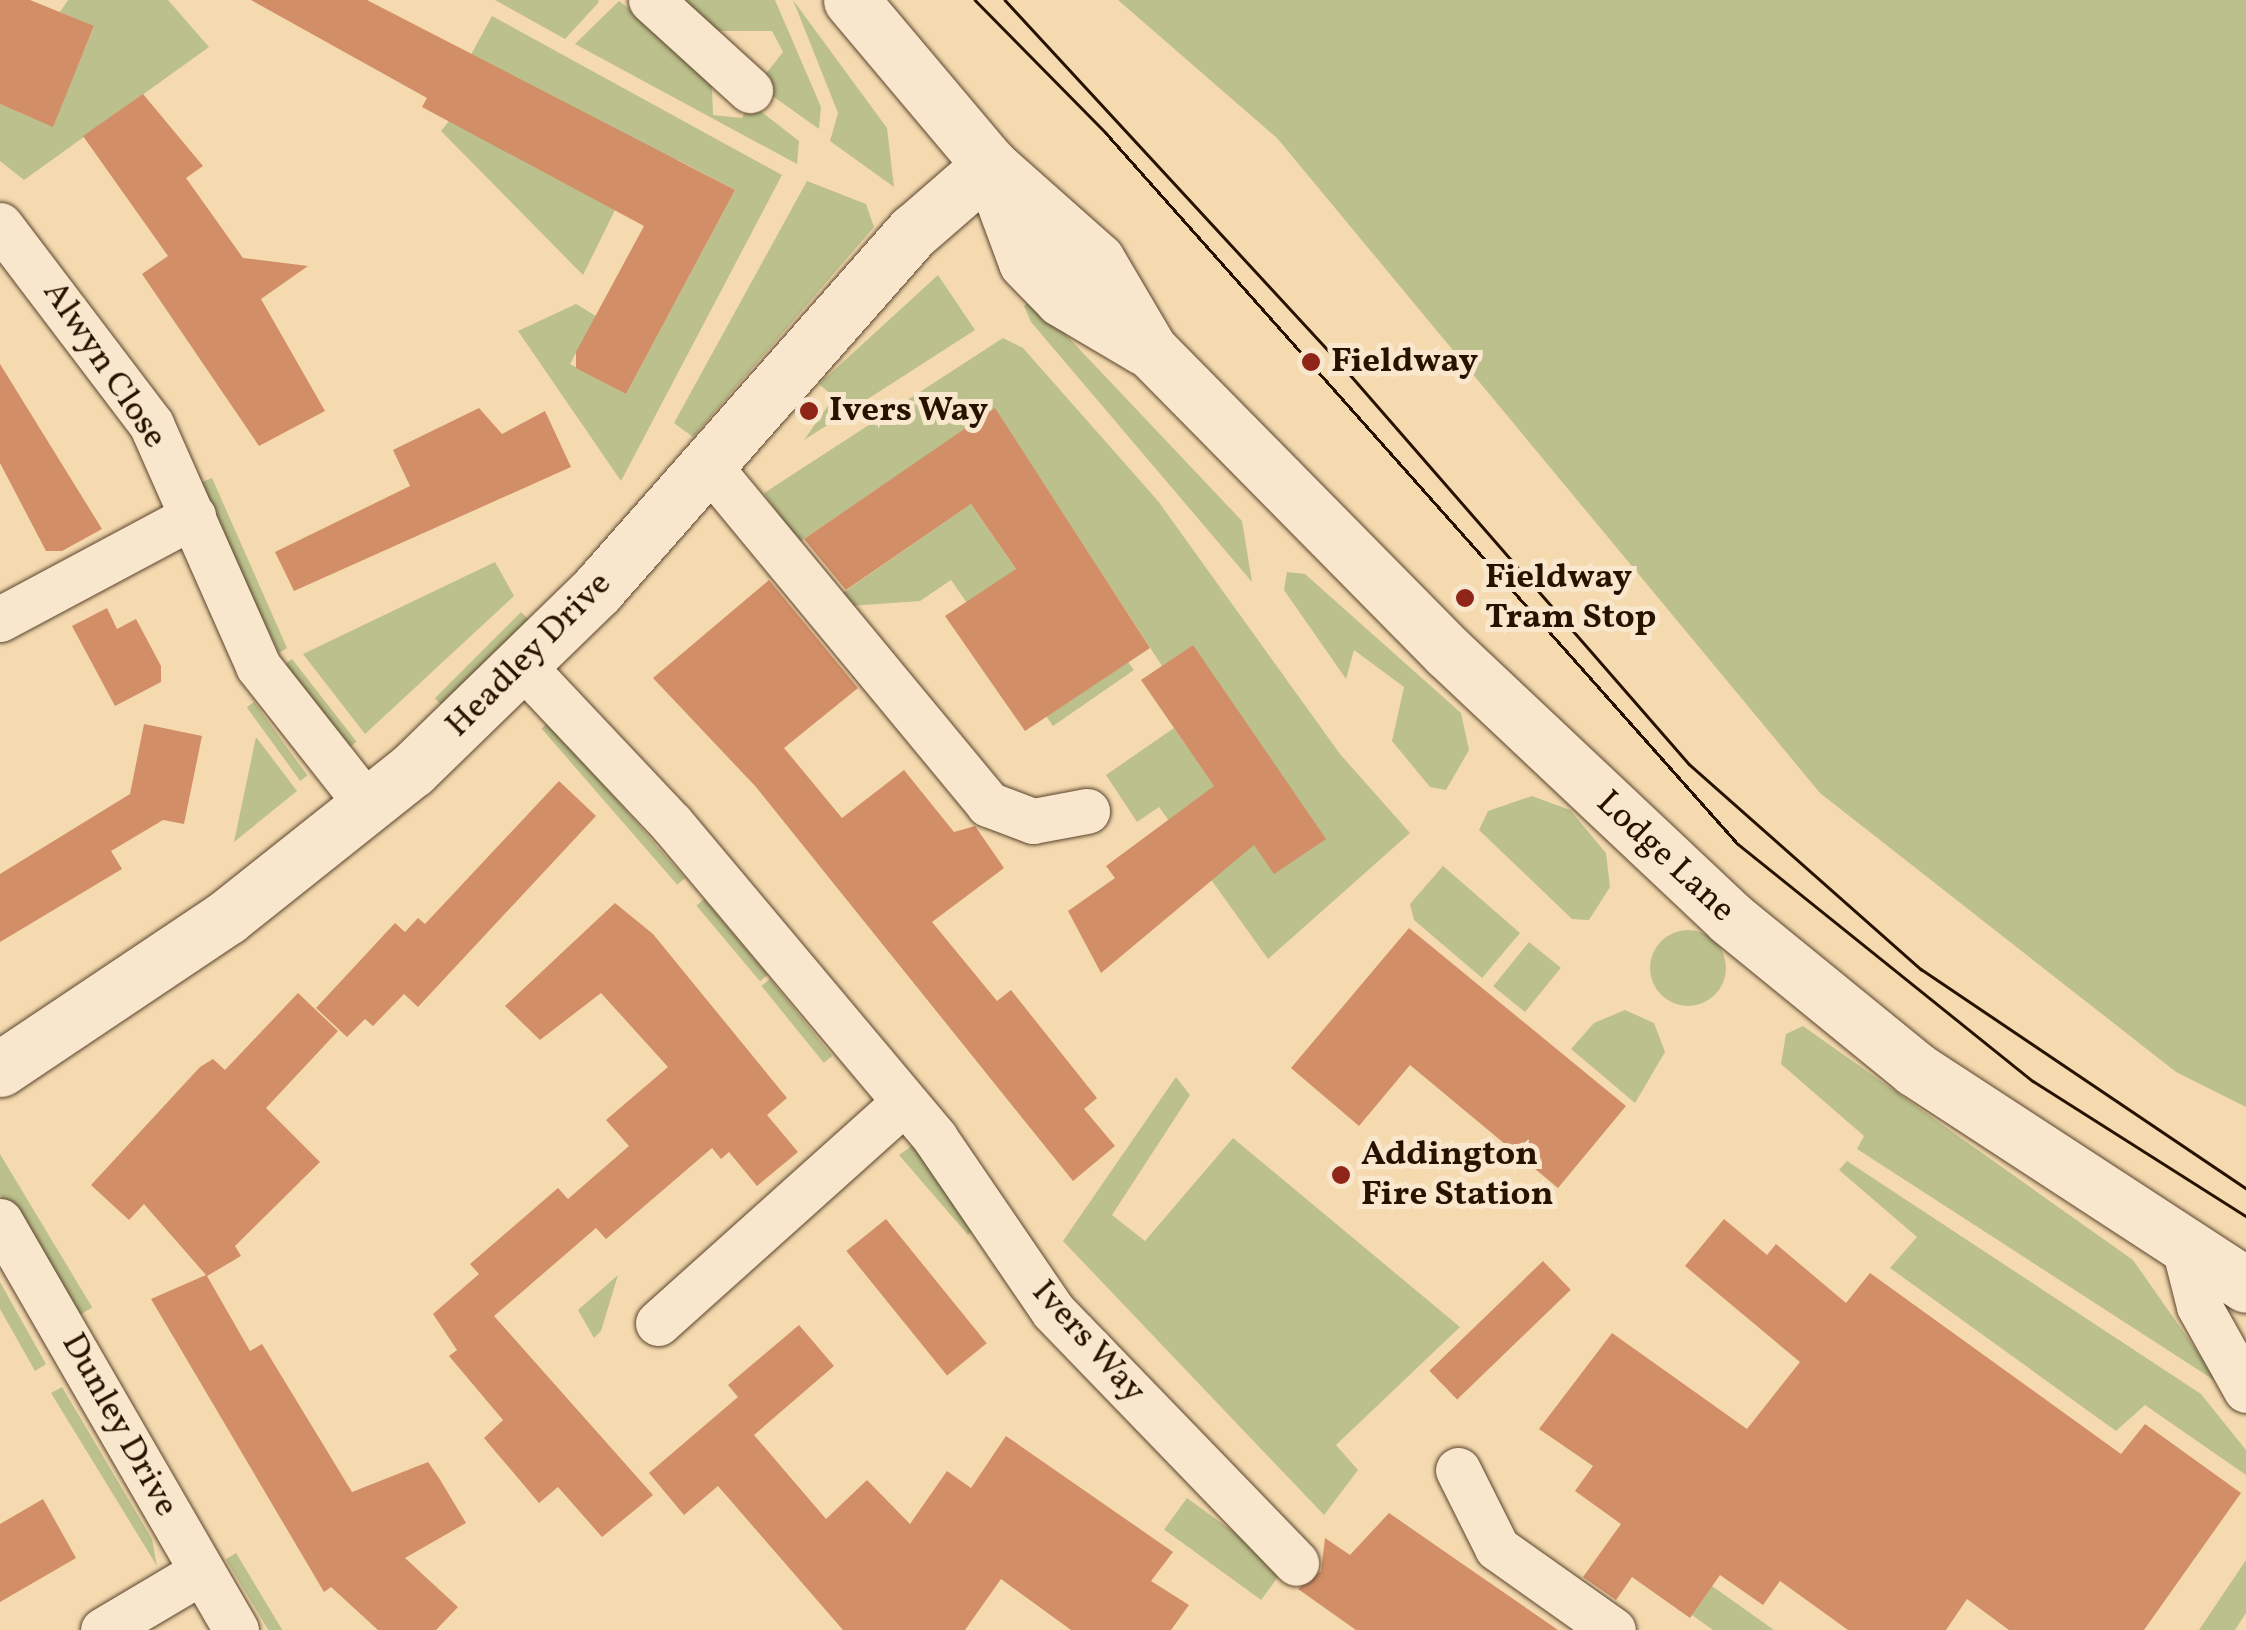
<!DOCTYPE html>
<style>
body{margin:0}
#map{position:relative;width:2246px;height:1630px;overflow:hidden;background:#f5dab0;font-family:Vollkorn,serif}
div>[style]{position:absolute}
.green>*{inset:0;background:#bbc08c;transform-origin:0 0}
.round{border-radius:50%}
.building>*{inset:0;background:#d18e67;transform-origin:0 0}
.roads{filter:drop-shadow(0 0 2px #5a442c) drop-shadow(0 0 2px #5a442c)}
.street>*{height:45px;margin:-22.5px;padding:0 22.5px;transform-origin:22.5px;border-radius:22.5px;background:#f8e7cc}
.secondary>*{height:55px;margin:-27.5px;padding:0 27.5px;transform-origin:27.5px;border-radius:27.5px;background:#f8e7cc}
.tram>*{height:2.5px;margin:-1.25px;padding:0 1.25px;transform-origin:1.25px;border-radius:1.25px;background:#271200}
.dots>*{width:28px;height:28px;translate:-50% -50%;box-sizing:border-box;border:5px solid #f8e7cc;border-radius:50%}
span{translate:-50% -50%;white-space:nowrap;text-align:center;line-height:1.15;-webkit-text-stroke:10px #f8e7cc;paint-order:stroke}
.poi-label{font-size:35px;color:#271200;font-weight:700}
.left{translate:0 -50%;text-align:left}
.street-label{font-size:35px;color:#271200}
</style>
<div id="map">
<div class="green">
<div style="clip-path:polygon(68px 0,168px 0,209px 47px,24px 180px,0 161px,0 104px,35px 119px,62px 103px,94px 27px,60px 12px)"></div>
<div style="clip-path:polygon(495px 0,598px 0,599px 2px,565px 39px)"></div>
<div style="clip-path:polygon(677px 0,775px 0,821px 107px,819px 129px,757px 85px,783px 52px,772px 31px,718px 31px)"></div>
<div style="clip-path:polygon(793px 0,887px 128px,894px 187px,830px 141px,838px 113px)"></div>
<div style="clip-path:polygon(1118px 0,2246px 0,2246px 1107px,2176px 1072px,1820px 793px,1277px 138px)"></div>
<div style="clip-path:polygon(619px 1px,698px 62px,712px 85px,713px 115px,742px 118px,750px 103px,799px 141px,797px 164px,575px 44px)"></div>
<div style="clip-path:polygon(492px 16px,782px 175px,621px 481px,518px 331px,576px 304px,596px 316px,570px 364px,626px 394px,735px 190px,678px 160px,660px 190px,467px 62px)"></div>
<div style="clip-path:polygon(449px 121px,615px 210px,583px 275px,441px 131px)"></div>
<div style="clip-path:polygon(807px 181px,866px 204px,874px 227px,693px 437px,674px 423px)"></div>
<div style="clip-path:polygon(938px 275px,975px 330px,804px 440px,834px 397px,819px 384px)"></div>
<div style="clip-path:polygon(1032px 299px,1242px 521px,1252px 582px,1031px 322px,1024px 306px)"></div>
<div style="clip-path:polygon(1003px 338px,1023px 348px,1158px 501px,1340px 754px,1410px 833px,1268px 959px,1159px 807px,1137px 822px,1106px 775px,1174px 728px,1275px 874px,1193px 645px,1162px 666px,995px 409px,798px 543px,764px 493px)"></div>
<div style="clip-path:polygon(212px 478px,287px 648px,279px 653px,218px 527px,202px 482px)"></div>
<div style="clip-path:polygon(971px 504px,1095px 684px,1128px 662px,1134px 670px,1053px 726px,951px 580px,920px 601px,850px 606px,841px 594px)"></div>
<div style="clip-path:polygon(495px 562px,514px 596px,365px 734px,303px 654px)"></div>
<div style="clip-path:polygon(1287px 572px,1305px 574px,1461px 713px,1469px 750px,1446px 790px,1430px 787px,1392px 741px,1404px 687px,1354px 650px,1346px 679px,1284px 590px)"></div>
<div style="left:521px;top:612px;width:13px;height:122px;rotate:45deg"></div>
<div style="left:292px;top:659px;width:105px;height:11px;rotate:52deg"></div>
<div style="left:254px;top:702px;width:91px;height:9px;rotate:54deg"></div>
<div style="left:549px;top:722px;width:207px;height:10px;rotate:49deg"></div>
<div style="clip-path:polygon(256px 737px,297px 791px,234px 842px)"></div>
<div style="clip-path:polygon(1532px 796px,1570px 810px,1606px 853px,1610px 887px,1589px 920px,1572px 919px,1479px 830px,1488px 811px)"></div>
<div style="clip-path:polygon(1443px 866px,1520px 933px,1482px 978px,1414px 920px,1410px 904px)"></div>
<div style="left:704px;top:899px;width:99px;height:10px;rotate:50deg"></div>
<div class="round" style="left:1650px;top:930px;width:76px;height:76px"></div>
<div style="left:1529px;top:942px;width:41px;height:57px;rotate:39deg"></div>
<div style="left:770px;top:979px;width:99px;height:11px;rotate:51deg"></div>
<div style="clip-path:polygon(1625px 1010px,1654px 1023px,1665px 1052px,1635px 1103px,1571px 1049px,1594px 1023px)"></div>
<div style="clip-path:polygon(1803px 1026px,2133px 1260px,2220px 1384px,1857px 1149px,1864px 1136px,1781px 1064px,1786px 1034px)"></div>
<div style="clip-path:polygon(1176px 1077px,1190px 1095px,1112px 1215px,1145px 1241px,1233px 1138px,1460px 1327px,1336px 1445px,1358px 1470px,1324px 1515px,1063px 1241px)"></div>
<div style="clip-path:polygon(913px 1145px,974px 1230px,968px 1235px,899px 1155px)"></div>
<div style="left:0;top:1154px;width:179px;height:21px;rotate:59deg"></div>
<div style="clip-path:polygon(1847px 1161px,2201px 1394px,2246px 1450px,2246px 1475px,2145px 1405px,2116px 1431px,1890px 1268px,1917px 1237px,1839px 1170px)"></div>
<div style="clip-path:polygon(618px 1275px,601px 1331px,594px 1338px,578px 1310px)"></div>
<div style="clip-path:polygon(0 1282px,46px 1364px,35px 1371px,0 1309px)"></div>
<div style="clip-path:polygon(62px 1387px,152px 1539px,157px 1566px,51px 1393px)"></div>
<div style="left:1187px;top:1498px;width:120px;height:39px;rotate:36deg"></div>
<div style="left:236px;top:1553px;width:90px;height:12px;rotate:59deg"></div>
<div style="clip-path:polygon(2246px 1560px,2246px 1613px,2235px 1630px,2199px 1630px)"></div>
<div style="clip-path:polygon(1712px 1586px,1774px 1630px,1713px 1630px,1692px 1615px)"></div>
</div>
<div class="building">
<div style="clip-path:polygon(0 0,30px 0,94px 26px,53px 127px,0 104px)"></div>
<div style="clip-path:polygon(251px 0,367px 0,735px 190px,626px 394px,576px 368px,576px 352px,644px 226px,422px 107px,427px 98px)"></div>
<div style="clip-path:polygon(143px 94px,203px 166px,186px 178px,243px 258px,308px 266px,261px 299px,325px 411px,259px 446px,142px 274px,168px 256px,83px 136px)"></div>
<div style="clip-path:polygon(0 364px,102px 529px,62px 551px,46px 551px,0 463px)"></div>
<div style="clip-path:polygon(479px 408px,502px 434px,545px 411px,571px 467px,294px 591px,275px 552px,410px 486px,393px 450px)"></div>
<div style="clip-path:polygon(995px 408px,1150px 648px,1025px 731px,945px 616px,1016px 569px,971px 504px,846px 590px,804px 539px)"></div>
<div style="clip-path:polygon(769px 580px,858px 688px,784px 748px,842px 818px,904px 770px,954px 832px,975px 826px,1004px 868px,932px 922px,997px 1001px,1011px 990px,1097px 1098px,1084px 1109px,1115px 1146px,1073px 1181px,756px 787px,653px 678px)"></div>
<div style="clip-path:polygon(107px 608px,117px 629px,136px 619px,161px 666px,161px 682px,115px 706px,72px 626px)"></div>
<div style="clip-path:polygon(1193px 645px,1326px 839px,1274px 874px,1254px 845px,1101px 973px,1068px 911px,1115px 878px,1106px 866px,1214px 786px,1141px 680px)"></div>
<div style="clip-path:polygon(144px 724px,202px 736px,184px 824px,163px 820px,111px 851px,122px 869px,0 942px,0 874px,130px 794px)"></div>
<div style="clip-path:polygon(559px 781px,596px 816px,418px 1007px,404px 994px,373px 1026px,365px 1019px,347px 1037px,316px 1008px,395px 923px,405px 932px,418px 918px,425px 924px)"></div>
<div style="clip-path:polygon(615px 903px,653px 934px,787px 1098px,767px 1115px,798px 1152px,757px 1186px,729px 1152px,721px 1159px,712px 1148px,606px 1239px,596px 1228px,494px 1316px,653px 1495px,602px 1537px,558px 1487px,539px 1503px,484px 1438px,503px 1420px,449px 1356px,457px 1350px,433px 1314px,479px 1274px,470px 1264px,558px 1188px,568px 1199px,629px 1146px,606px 1120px,668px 1067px,601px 993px,540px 1040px,505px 1006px)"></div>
<div style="clip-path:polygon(1409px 928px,1626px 1106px,1558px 1188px,1410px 1065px,1359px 1126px,1291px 1068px)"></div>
<div style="clip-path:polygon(298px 993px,338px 1031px,266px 1108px,320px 1162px,235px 1246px,241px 1256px,207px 1276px,250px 1351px,262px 1344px,352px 1492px,428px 1462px,439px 1478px,466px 1523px,405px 1558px,458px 1607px,436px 1630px,378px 1630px,331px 1587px,324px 1592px,151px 1299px,206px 1275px,144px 1204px,129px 1220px,91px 1185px,200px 1067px,213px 1059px,225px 1070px)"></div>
<div style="left:886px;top:1219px;width:160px;height:51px;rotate:51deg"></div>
<div style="clip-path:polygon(1724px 1219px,1767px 1255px,1776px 1244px,1846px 1303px,1870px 1273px,2121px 1454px,2145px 1424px,2241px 1493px,2144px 1630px,2009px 1630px,1967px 1599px,1946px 1630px,1848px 1630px,1780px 1581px,1763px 1605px,1720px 1575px,1690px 1618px,1632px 1577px,1616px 1600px,1583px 1577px,1621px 1524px,1575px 1491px,1593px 1466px,1539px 1429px,1612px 1333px,1747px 1429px,1800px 1362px,1685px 1266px)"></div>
<div style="left:1543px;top:1261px;width:40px;height:158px;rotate:46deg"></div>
<div style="clip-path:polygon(799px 1325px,834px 1366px,754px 1435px,826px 1519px,867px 1480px,910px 1524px,947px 1471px,971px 1488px,1006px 1436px,1173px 1552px,1151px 1581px,1189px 1605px,1171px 1630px,1071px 1630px,1001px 1579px,965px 1630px,843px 1630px,718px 1486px,684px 1515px,649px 1473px,738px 1397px,728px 1385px)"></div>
<div style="clip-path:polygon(43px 1499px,76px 1558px,0 1602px,0 1524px)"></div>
<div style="clip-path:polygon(1389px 1513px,1464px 1565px,1558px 1630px,1356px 1630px,1298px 1589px,1321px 1571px,1325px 1538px,1350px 1555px)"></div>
</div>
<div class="roads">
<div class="street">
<div style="left:651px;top:0;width:134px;rotate:42.3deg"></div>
<div style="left:0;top:225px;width:250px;rotate:52.8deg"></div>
<div style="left:151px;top:424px;width:265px;rotate:66.1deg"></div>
<div style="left:258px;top:666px;width:179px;rotate:51.8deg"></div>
<div style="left:708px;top:465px;width:440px;rotate:50.4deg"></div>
<div style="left:988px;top:804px;width:48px;rotate:20.7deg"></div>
<div style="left:1033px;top:821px;width:55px;rotate:-10.5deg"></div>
<div style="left:0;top:619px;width:219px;rotate:-28.1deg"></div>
<div style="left:523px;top:666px;width:216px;rotate:46.7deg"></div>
<div style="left:671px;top:823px;width:411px;rotate:50deg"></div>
<div style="left:935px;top:1138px;width:209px;rotate:55.7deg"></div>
<div style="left:1053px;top:1311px;width:350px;rotate:46deg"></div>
<div style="left:0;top:1221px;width:472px;rotate:60deg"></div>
<div style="left:2184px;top:1247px;width:61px;rotate:75.7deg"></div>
<div style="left:2199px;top:1306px;width:96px;rotate:60.8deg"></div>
<div style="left:658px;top:1323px;width:328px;rotate:-41.9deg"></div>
<div style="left:1458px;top:1470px;width:87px;rotate:63.4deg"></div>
<div style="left:1497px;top:1548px;width:142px;rotate:35.3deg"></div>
<div style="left:103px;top:1630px;width:114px;rotate:-30.6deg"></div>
</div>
<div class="secondary">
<div style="left:851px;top:0;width:216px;rotate:49.9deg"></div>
<div style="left:990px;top:165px;width:143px;rotate:41.6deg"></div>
<div style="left:1097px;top:260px;width:104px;rotate:59.5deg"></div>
<div style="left:1150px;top:350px;width:424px;rotate:45.4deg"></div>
<div style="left:1448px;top:652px;width:388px;rotate:43.3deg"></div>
<div style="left:1730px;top:918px;width:239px;rotate:39.2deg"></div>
<div style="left:1915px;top:1069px;width:395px;rotate:33.1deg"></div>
<div style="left:990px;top:165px;width:103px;rotate:69.6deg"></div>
<div style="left:1026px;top:262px;width:52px;rotate:45.8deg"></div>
<div style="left:1062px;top:299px;width:96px;rotate:30.6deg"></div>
<div style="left:0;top:1069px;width:273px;rotate:-33.8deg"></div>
<div style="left:227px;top:917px;width:236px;rotate:-38.5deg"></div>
<div style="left:412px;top:770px;width:258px;rotate:-44.2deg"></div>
<div style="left:597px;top:590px;width:479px;rotate:-48.6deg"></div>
<div style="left:914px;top:231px;width:101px;rotate:-41deg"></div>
</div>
</div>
<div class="tram">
<div style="left:975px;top:0;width:187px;rotate:45.4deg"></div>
<div style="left:1106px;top:133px;width:951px;rotate:48.37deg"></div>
<div style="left:1738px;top:844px;width:378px;rotate:38.8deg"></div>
<div style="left:2033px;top:1081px;width:252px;rotate:32.4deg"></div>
<div style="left:1005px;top:0;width:483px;rotate:47.3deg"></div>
<div style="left:1333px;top:355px;width:542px;rotate:48.96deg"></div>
<div style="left:1689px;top:764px;width:310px;rotate:41.5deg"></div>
<div style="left:1921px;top:969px;width:392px;rotate:34deg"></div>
</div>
<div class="dots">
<div style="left:1311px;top:362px;background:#8f2418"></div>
<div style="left:809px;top:411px;background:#8f2418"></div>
<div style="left:1465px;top:598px;background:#8f2418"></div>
<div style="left:1341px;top:1175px;background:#8f2418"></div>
</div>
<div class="poi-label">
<span class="left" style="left:1331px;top:362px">Fieldway</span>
<span class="left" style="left:829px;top:411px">Ivers Way</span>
<span class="left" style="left:1485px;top:598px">Fieldway<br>Tram Stop</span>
<span class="left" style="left:1361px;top:1175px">Addington<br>Fire Station</span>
</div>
<div class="street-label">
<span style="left:104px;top:365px;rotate:56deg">Alwyn Close</span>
<span style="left:529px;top:655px;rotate:-45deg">Headley Drive</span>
<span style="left:1665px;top:857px;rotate:43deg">Lodge Lane</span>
<span style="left:1088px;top:1342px;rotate:48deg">Ivers Way</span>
<span style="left:119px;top:1425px;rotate:61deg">Dunley Drive</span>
</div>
</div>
